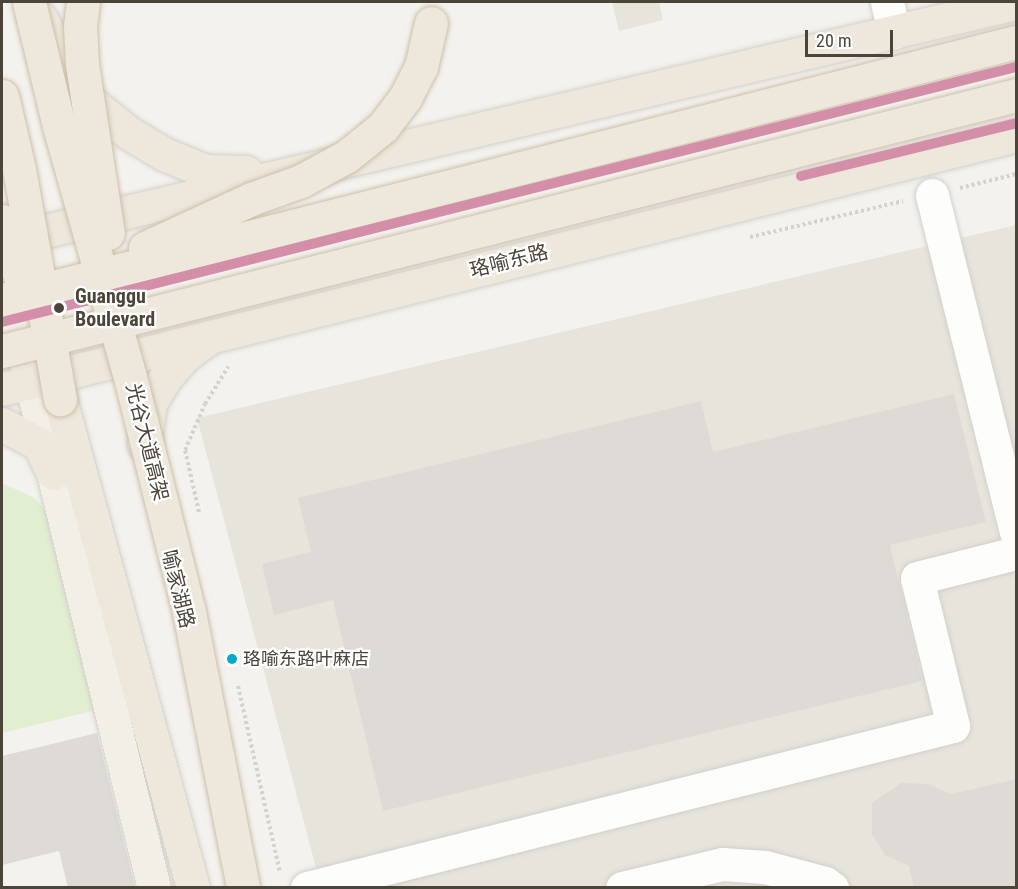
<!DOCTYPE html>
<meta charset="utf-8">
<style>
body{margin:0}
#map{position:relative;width:1018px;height:889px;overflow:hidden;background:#f4f2ee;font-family:"Roboto Condensed","Noto Sans SC",sans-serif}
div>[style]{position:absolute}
.residential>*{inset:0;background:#e7e4dc}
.green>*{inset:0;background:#e1eecf}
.building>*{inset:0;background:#dedbd6}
.path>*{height:4px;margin-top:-2px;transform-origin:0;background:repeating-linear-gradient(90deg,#d3d2cc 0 3px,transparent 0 6px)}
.roads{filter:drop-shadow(0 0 2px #d2d0cb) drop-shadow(0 0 2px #d2d0cb)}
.minor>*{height:33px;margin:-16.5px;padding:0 16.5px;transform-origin:16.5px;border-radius:16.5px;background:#fdfdfc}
.major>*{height:33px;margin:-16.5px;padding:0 16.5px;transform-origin:16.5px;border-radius:16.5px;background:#f2efe6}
.highway>*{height:33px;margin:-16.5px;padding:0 16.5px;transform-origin:16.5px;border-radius:16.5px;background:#ede8db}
.bridges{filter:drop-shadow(0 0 2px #ccbfa9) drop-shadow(0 0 2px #ccbfa9)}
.highway-bridge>*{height:33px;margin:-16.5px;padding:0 16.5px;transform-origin:16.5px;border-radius:16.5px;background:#ede8db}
.metro-1>*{height:10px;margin:-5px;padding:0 5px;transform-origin:5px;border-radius:5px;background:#d48fa8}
.dots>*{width:16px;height:16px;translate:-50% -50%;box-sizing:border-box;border:3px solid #fff;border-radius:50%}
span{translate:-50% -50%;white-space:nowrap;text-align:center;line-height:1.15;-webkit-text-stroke:4.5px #fff;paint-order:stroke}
.bus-label{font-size:18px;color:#4b4439}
.left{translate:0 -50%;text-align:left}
.street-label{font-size:20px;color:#4b4439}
.stop-label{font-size:20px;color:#4b4439;font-weight:700}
.frame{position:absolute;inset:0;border:3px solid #4b4439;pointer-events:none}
.scale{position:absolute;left:805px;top:30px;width:88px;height:27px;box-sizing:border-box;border:3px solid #4b4439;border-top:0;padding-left:8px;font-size:18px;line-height:21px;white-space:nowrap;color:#4b4439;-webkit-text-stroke:4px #fff;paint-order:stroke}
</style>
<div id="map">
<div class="residential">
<div style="clip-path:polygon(612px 2px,659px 2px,663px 20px,619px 31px)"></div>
<div style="clip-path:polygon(1016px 225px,1016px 887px,321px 887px,197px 418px)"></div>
</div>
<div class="green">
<div style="clip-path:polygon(2px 483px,35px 498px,73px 546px,113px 706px,2px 733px)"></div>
</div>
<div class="building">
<div style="clip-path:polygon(954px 394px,986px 522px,890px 545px,922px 681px,383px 811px,333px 600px,274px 615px,262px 564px,311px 552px,298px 498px,701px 401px,713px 452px)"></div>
<div style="clip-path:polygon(97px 733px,135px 888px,68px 888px,59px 851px,2px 865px,2px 756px)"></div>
<div style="clip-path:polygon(1017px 779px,1017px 888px,914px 888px,909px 866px,885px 855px,872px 834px,872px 803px,901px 783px,928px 784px,951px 794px)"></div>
</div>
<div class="path">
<div style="left:960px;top:188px;width:58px;rotate:-14deg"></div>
<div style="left:750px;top:237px;width:157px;rotate:-13.2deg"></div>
<div style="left:199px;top:512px;width:64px;rotate:-102.7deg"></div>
<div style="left:185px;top:450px;width:50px;rotate:-66.5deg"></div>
<div style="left:205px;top:404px;width:44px;rotate:-58.1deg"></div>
<div style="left:238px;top:686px;width:191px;rotate:77.3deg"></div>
</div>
<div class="roads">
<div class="minor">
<div style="left:887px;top:2px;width:31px;rotate:77deg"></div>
<div style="left:932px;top:195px;width:348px;rotate:76deg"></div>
<div style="left:307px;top:888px;width:666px;rotate:-14.08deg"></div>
<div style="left:953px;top:726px;width:152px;rotate:-103.7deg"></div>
<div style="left:917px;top:578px;width:102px;rotate:-14.2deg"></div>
<div style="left:622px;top:888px;width:103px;rotate:-13.5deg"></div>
<div style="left:722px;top:864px;width:43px;rotate:4deg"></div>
<div style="left:765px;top:867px;width:62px;rotate:14.9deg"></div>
<div style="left:825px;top:883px;width:9px;rotate:36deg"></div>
</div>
<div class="major">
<div style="left:4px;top:271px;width:635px;rotate:76.34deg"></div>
</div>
<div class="highway">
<div style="left:41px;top:19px;width:83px;rotate:62.8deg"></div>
<div style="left:79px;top:93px;width:64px;rotate:38.7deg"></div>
<div style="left:129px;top:133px;width:41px;rotate:31deg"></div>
<div style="left:164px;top:154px;width:44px;rotate:22.5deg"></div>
<div style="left:205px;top:171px;width:41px;rotate:1.4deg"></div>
<div style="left:3px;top:241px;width:1041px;rotate:-13.22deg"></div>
<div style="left:2px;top:389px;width:1045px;rotate:-14.06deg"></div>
<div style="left:60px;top:399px;width:507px;rotate:74.78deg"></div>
<div style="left:2px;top:424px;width:42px;rotate:28.4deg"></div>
<div style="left:39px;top:444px;width:32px;rotate:64deg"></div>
<div style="left:144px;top:444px;width:41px;rotate:-81.7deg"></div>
<div style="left:150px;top:403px;width:29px;rotate:-59deg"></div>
<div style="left:165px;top:378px;width:29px;rotate:-49deg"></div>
<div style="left:184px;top:356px;width:26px;rotate:-36deg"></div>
</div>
</div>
<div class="bridges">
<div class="highway-bridge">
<div style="left:29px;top:2px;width:128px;rotate:76.4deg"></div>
<div style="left:59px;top:126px;width:261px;rotate:74.2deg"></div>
<div style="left:130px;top:377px;width:242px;rotate:75.9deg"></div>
<div style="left:189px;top:612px;width:281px;rotate:78.9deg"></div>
<div style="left:83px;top:2px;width:24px;rotate:97deg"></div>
<div style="left:80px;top:26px;width:38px;rotate:87deg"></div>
<div style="left:82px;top:64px;width:171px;rotate:81.3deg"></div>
<div style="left:2px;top:96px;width:75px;rotate:76.9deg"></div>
<div style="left:19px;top:169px;width:234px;rotate:79.9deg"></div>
<div style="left:2px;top:221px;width:68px;rotate:72.1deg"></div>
<div style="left:145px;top:248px;width:117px;rotate:-24.8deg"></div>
<div style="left:251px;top:199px;width:53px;rotate:-19.8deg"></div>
<div style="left:301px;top:181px;width:52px;rotate:-28.5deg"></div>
<div style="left:347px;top:156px;width:46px;rotate:-38.9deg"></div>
<div style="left:383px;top:127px;width:36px;rotate:-53deg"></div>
<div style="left:405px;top:98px;width:35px;rotate:-63deg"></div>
<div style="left:421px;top:67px;width:45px;rotate:-77.2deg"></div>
<div style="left:2px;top:300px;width:1046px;rotate:-14.28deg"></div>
<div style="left:2px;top:351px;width:1046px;rotate:-14.17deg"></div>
</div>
</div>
<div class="metro-1">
<div style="left:801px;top:176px;width:221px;rotate:-13.8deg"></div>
<div style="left:2px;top:322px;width:1046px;rotate:-14.12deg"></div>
</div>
<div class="dots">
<div style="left:59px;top:308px;background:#4b4439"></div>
<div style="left:232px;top:659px;background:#00a9ce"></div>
</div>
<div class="bus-label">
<span class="left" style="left:243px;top:659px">珞喻东路叶麻店</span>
</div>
<div class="street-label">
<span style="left:509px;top:261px;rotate:-14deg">珞喻东路</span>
<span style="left:147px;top:442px;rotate:76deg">光谷大道高架</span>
<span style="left:178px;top:589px;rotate:76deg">喻家湖路</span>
</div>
<div class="stop-label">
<span class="left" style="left:75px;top:308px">Guanggu<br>Boulevard</span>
</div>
<div class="frame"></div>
<div class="scale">20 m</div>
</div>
